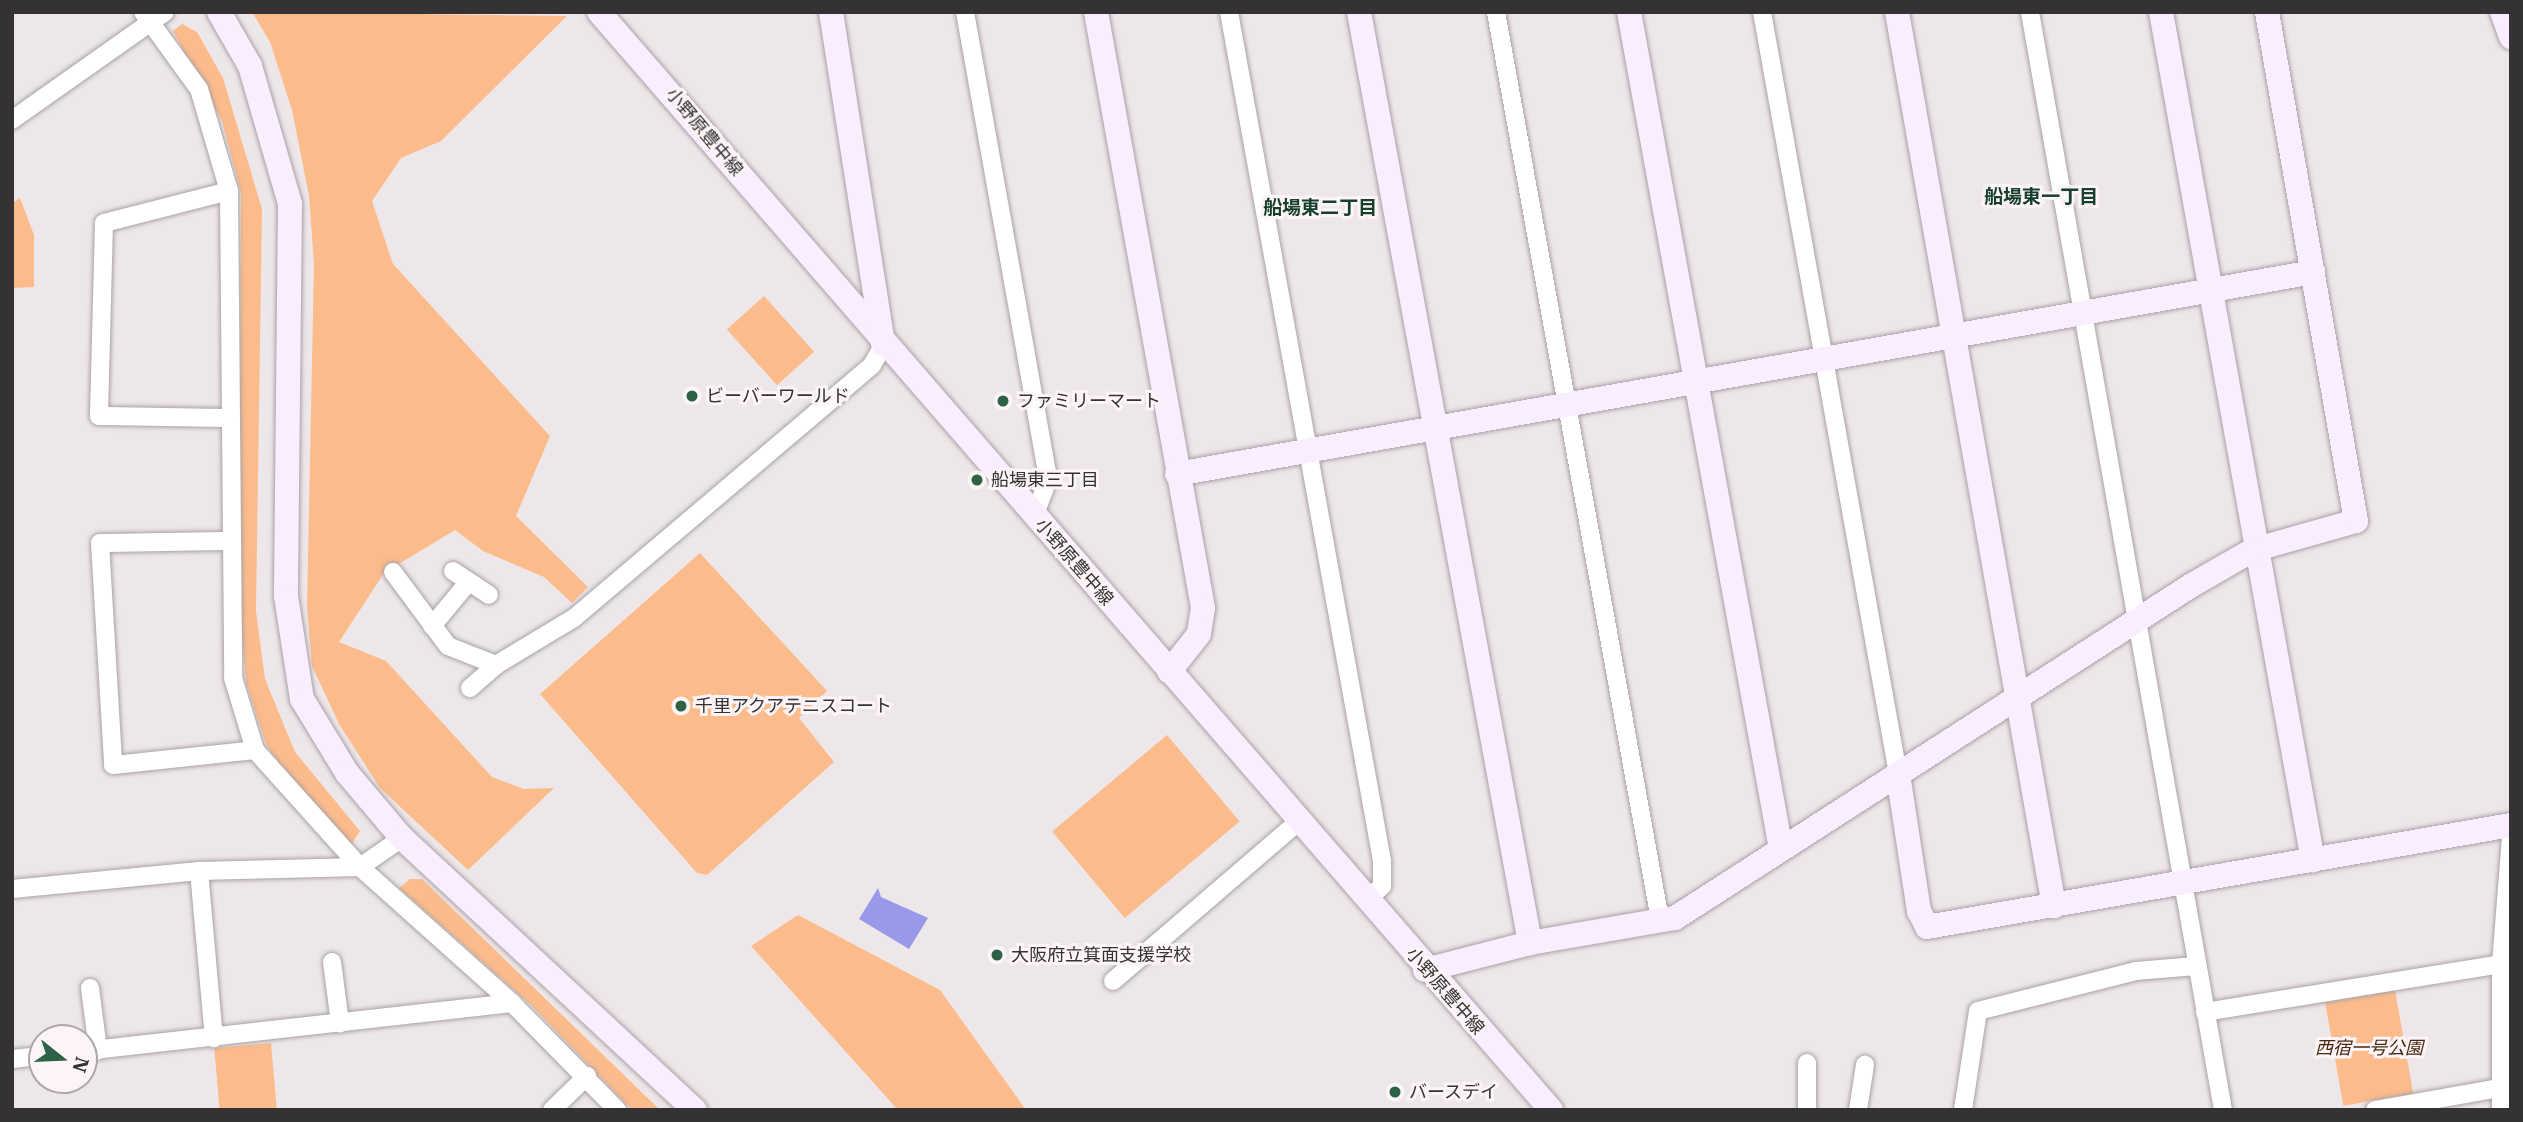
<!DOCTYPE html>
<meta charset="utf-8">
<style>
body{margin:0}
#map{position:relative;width:2523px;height:1122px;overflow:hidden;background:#eee7ea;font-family:"IBM Plex Serif","Noto Sans JP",serif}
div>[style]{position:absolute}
.green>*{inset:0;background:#fcbb8b;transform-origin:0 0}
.water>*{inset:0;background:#9899e9}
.roads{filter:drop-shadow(0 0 2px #a9a2a5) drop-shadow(0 0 2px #a9a2a5)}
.street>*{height:18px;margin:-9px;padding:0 9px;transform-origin:9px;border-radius:9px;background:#fff}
.secondary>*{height:24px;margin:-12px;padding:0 12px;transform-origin:12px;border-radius:12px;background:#faedff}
.dots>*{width:19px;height:19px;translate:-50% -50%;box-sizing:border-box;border:4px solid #fcf4f7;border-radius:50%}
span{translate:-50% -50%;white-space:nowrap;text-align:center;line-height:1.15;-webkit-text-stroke:6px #fcf4f7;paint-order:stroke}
.street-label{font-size:18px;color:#353233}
.poi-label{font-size:18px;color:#353233}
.left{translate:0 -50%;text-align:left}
.park-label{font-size:18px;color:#462810;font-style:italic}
.neighbourhood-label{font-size:19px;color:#17402c;font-weight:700}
.frame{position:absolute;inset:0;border:14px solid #353233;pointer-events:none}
.north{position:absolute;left:28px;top:1024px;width:70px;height:70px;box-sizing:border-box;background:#fcf4f7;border:2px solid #aca6a9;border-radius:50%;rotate:108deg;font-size:19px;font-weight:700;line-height:28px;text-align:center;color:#353233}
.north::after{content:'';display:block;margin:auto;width:24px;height:32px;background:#2e6247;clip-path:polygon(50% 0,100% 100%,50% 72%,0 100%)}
</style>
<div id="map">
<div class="green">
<div style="clip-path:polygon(252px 12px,567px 16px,441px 141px,401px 158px,372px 201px,393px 264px,550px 436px,516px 516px,588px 587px,572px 603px,544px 577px,483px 551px,455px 530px,384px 573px,339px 642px,386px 661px,492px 777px,524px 789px,554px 788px,468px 870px,380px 788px,339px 724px,312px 666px,307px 607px,314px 264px,309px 196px,292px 110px,270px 42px)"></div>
<div style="clip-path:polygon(182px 24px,197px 32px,223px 78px,262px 209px,256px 611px,265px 679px,295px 752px,360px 831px,351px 845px,295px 787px,266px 744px,246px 683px,239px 596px,241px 193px,222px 121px,173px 31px)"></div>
<div style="clip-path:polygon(20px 198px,34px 235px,34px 287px,12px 288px,12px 203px)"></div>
<div style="left:764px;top:296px;width:75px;height:50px;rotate:48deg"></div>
<div style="clip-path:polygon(700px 553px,827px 691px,799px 718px,834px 762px,707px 875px,697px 873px,540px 694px)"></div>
<div style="left:1167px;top:735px;width:113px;height:150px;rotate:50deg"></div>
<div style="clip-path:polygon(410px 879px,422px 879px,660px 1110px,632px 1110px,532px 1006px,399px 888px)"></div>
<div style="clip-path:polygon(798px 915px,940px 990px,1026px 1110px,898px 1110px,751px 946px)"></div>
<div style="left:2395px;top:990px;width:105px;height:71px;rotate:80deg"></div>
<div style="left:271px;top:1043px;width:67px;height:57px;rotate:85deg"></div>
</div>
<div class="water">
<div style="clip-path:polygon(878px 888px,881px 897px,928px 918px,909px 949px,859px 919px)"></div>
</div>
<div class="roads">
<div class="street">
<div style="left:143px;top:12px;width:95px;rotate:54deg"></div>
<div style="left:199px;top:89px;width:106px;rotate:73.6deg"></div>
<div style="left:229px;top:191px;width:487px;rotate:89.5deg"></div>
<div style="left:233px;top:678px;width:75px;rotate:73deg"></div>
<div style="left:255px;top:750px;width:157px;rotate:48.1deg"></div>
<div style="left:360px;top:867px;width:204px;rotate:41.8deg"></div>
<div style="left:512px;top:1003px;width:150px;rotate:45.5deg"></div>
<div style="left:965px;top:12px;width:475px;rotate:79.9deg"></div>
<div style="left:1048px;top:480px;width:40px;rotate:111deg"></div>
<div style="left:1229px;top:12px;width:863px;rotate:79.78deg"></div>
<div style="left:1382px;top:861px;width:25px;rotate:90deg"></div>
<div style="left:1382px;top:886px;width:21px;rotate:137deg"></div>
<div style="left:1496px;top:12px;width:923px;rotate:79.76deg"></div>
<div style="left:1762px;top:12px;width:774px;rotate:79.88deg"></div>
<div style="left:2030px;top:12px;width:1115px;rotate:80.03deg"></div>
<div style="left:12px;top:120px;width:187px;rotate:-35.2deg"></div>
<div style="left:229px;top:191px;width:129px;rotate:165.6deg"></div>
<div style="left:104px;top:223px;width:193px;rotate:91.5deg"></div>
<div style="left:99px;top:416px;width:131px;rotate:0.9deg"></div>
<div style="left:229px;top:541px;width:129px;rotate:179.1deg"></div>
<div style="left:100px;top:543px;width:222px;rotate:86.6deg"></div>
<div style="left:113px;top:765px;width:143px;rotate:-6deg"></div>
<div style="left:453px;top:571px;width:43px;rotate:33.7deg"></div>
<div style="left:393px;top:572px;width:92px;rotate:53.4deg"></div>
<div style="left:448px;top:646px;width:52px;rotate:21.6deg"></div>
<div style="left:496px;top:665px;width:91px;rotate:-31.1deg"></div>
<div style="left:574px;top:618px;width:391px;rotate:-40.3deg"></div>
<div style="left:872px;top:365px;width:24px;rotate:-60deg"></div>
<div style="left:432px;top:626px;width:53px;rotate:-50.3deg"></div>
<div style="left:470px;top:688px;width:35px;rotate:-41deg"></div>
<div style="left:199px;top:871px;width:168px;rotate:84.9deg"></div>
<div style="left:12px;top:889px;width:188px;rotate:-5.5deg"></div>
<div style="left:199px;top:871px;width:161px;rotate:-1.4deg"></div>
<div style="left:360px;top:867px;width:51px;rotate:-34.6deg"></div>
<div style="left:332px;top:962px;width:62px;rotate:82.5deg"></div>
<div style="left:1113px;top:981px;width:247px;rotate:-40.7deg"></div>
<div style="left:90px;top:988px;width:63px;rotate:82.6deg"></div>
<div style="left:2205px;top:1012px;width:300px;rotate:-9.2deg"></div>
<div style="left:84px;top:1051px;width:431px;rotate:-6.4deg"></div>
<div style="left:12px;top:1059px;width:30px;rotate:-6deg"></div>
<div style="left:552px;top:1110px;width:49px;rotate:-44.2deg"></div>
<div style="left:1807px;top:1110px;width:47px;rotate:-90deg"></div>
<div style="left:1858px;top:1110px;width:46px;rotate:-81.2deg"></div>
<div style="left:1963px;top:1110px;width:100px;rotate:-81.4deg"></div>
<div style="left:1978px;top:1011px;width:163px;rotate:-14.2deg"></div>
<div style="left:2136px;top:971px;width:60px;rotate:-4.8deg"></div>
<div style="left:2375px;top:1110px;width:138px;rotate:-10deg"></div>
<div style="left:2501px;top:1110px;width:146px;rotate:-90deg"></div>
<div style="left:2501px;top:964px;width:127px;rotate:-85.5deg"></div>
</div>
<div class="secondary">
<div style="left:219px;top:12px;width:62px;rotate:60.1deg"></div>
<div style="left:250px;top:66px;width:144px;rotate:73.8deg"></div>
<div style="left:290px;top:204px;width:392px;rotate:90.6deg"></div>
<div style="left:286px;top:596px;width:104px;rotate:81.2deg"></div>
<div style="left:302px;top:699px;width:87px;rotate:58.7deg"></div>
<div style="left:347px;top:773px;width:85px;rotate:49.8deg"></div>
<div style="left:402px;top:838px;width:400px;rotate:42.9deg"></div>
<div style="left:599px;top:12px;width:1453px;rotate:49.07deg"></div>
<div style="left:831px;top:12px;width:336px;rotate:81.1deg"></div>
<div style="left:1096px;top:12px;width:606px;rotate:79.82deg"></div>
<div style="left:1203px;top:608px;width:26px;rotate:99deg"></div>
<div style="left:1199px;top:634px;width:48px;rotate:128.3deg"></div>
<div style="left:1359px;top:12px;width:947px;rotate:79.59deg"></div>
<div style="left:1629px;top:12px;width:851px;rotate:79.71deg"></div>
<div style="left:1897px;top:12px;width:908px;rotate:80.04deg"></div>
<div style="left:2161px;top:12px;width:862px;rotate:79.85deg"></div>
<div style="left:2502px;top:12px;width:27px;rotate:70deg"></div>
<div style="left:1177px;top:474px;width:1154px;rotate:-10.08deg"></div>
<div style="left:1898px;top:774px;width:139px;rotate:81.3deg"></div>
<div style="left:1919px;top:911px;width:18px;rotate:63deg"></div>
<div style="left:1927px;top:927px;width:593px;rotate:-9.91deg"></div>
<div style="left:1425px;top:970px;width:108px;rotate:-14.4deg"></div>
<div style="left:1530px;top:943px;width:147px;rotate:-9.8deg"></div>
<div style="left:1675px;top:918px;width:615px;rotate:-32.79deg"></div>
<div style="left:2192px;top:585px;width:70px;rotate:-29.8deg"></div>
<div style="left:2253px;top:550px;width:107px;rotate:-15.7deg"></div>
<div style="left:2356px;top:521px;width:517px;rotate:-99.92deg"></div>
</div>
</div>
<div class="dots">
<div style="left:692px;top:396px;background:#2e6247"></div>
<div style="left:1003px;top:401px;background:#2e6247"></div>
<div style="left:977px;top:480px;background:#2e6247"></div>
<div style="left:681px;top:706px;background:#2e6247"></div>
<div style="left:997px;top:955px;background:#2e6247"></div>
<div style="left:1395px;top:1092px;background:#2e6247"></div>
</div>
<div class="street-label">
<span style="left:704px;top:132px;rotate:50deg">小野原豊中線</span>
<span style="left:1074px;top:562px;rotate:49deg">小野原豊中線</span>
<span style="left:1445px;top:991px;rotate:49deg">小野原豊中線</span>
</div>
<div class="poi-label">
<span class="left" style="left:706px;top:396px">ビーバーワールド</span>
<span class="left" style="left:1017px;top:401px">ファミリーマート</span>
<span class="left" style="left:991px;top:480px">船場東三丁目</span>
<span class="left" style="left:695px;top:706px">千里アクアテニスコート</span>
<span class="left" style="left:1011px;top:955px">大阪府立箕面支援学校</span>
<span class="left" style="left:1409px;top:1092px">バースデイ</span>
</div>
<div class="park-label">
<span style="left:2369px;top:1048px">西宿一号公園</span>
</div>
<div class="neighbourhood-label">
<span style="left:2041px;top:197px">船場東一丁目</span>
<span style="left:1320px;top:208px">船場東二丁目</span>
</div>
<div class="frame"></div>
<div class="north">N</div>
</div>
